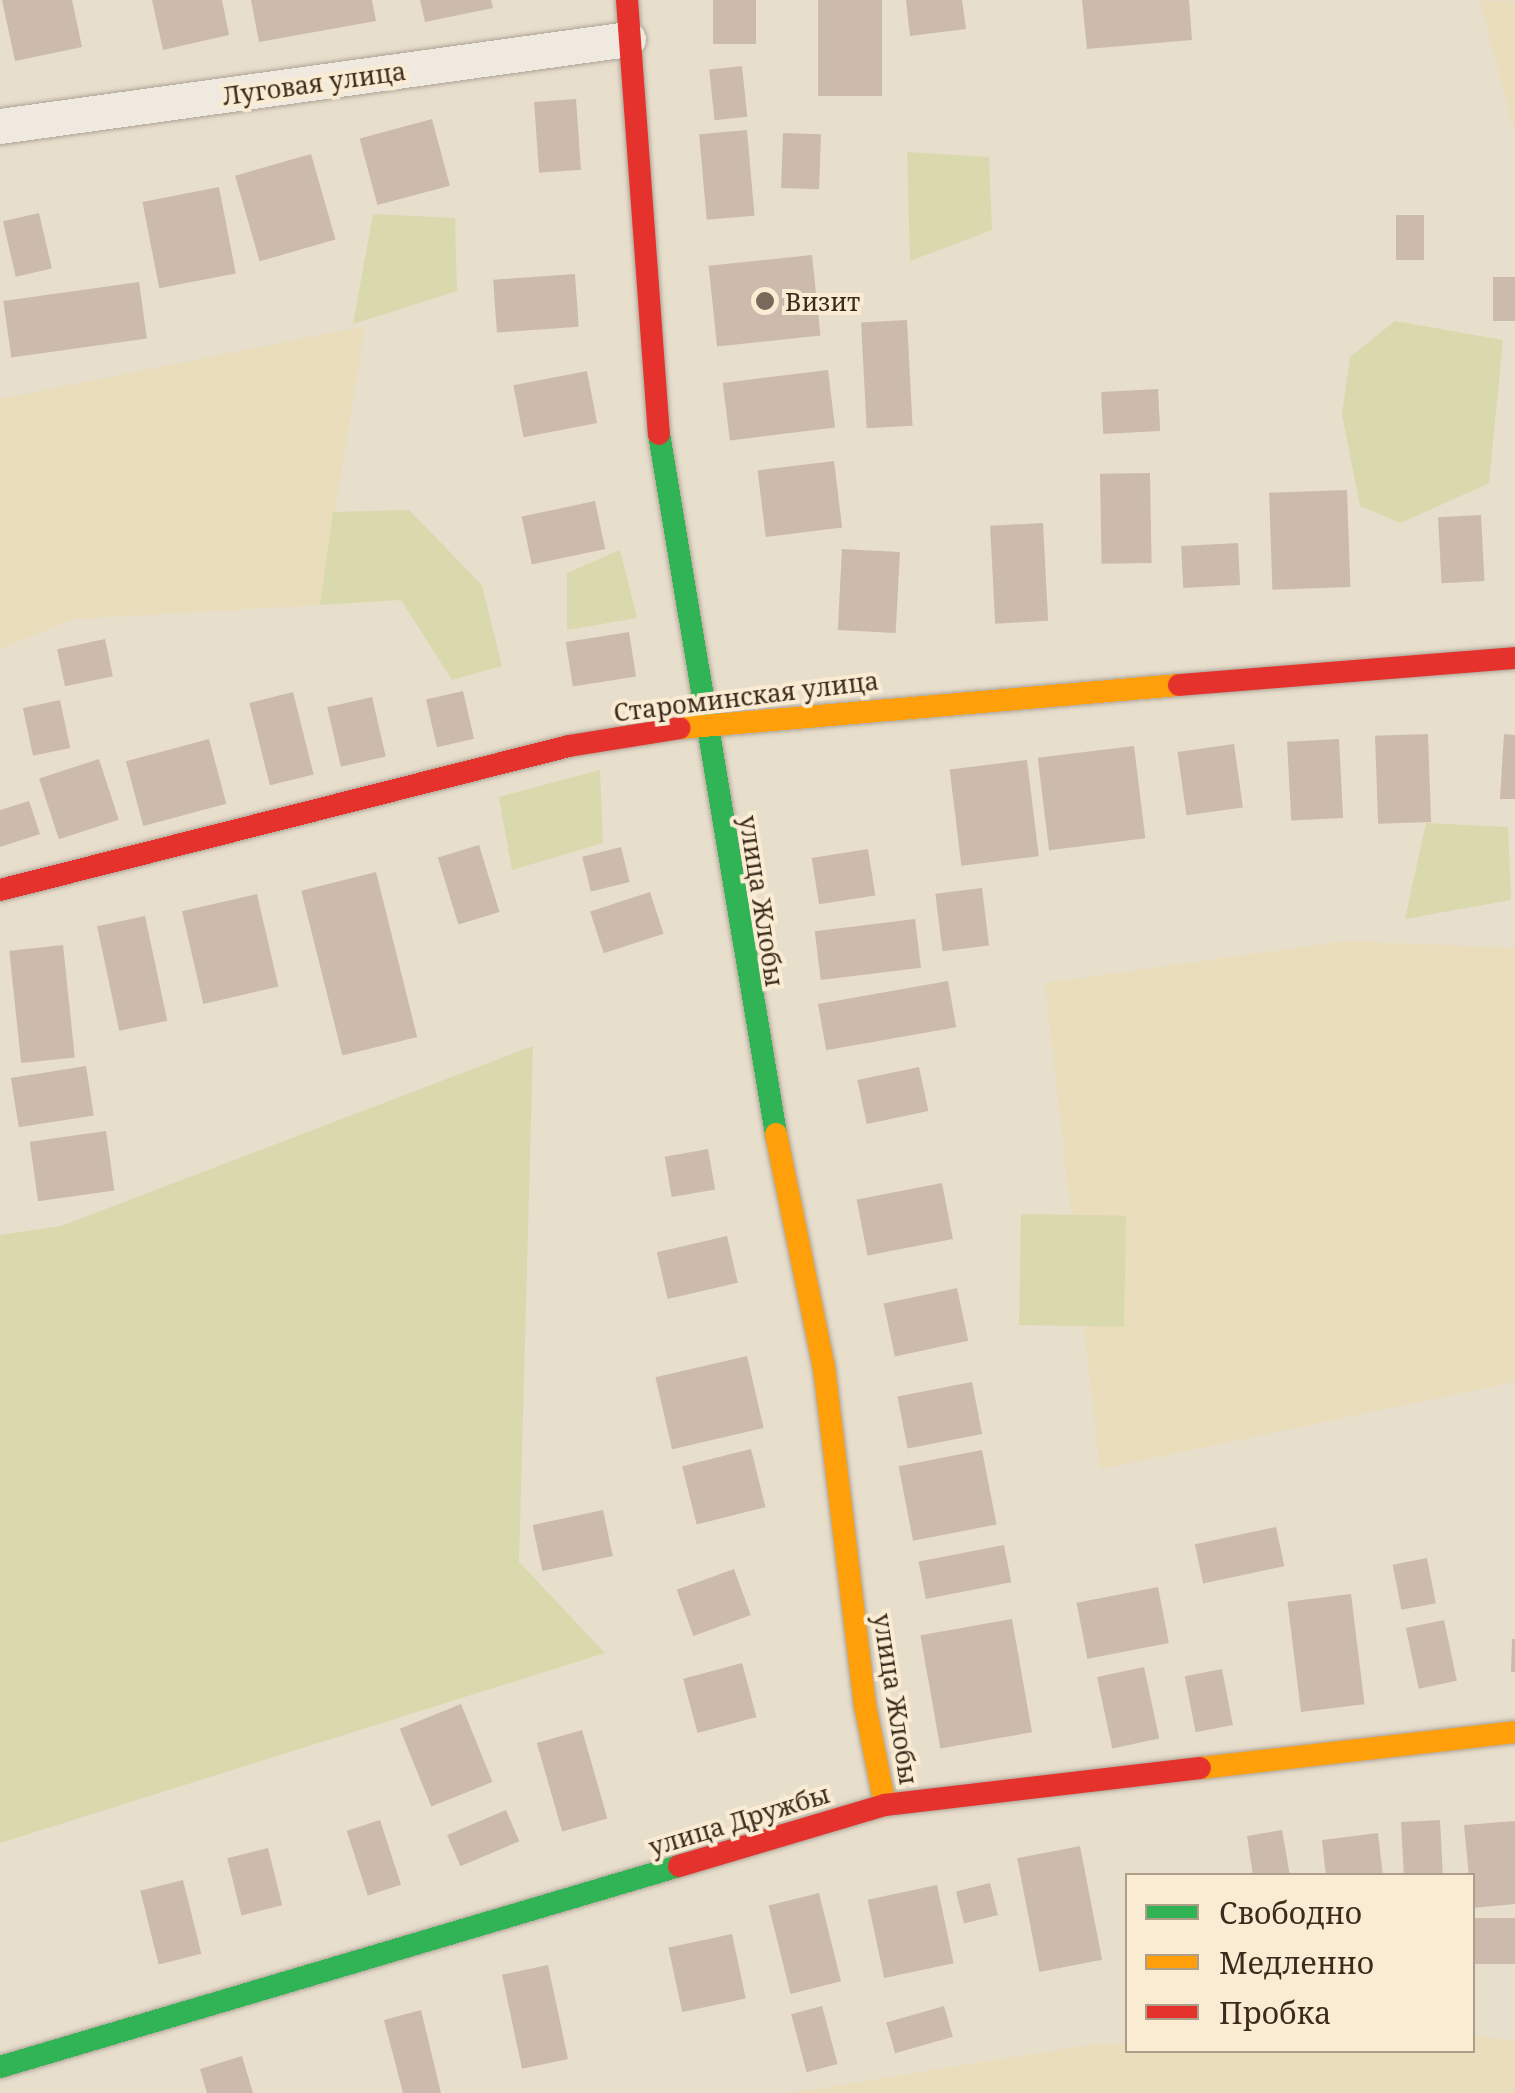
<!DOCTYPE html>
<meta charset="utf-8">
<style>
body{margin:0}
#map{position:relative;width:1515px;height:2093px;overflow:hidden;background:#e8decc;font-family:"Noto Serif",serif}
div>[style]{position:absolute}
.farmland>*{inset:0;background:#e9ddbb}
.green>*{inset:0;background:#dad8ad;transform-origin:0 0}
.building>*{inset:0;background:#ccbbad;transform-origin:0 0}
.roads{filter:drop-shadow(0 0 2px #ada396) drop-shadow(0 0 2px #ada396)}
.street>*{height:35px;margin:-17.5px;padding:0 17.5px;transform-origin:17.5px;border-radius:17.5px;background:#efe9df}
.fast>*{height:22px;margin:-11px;padding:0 11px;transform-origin:11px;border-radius:11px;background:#30b455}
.slow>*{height:22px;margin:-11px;padding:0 11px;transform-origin:11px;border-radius:11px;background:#ff9f0a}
.jam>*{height:22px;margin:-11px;padding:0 11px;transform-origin:11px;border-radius:11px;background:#e5322d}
.dots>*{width:28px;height:28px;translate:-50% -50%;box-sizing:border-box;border:5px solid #f9ecd2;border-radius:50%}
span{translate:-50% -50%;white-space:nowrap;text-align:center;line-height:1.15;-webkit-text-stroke:8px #f9ecd2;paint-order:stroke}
.street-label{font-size:25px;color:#3d2a1c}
.poi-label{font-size:25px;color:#3d2a1c}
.left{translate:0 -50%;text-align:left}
.legend{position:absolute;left:1125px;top:1873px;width:350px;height:180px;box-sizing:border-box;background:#f9ecd2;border:2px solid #ae9e89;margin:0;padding:12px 18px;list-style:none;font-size:30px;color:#3d2a1c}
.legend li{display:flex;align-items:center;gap:20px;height:50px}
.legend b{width:50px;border:2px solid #ae9e89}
</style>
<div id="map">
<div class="farmland">
<div style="clip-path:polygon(1480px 1px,1515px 1px,1515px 133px)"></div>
<div style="clip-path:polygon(365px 326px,320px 605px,75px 619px,0 649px,0 399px)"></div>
<div style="clip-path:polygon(1345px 941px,1515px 948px,1515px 1382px,1100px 1469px,1045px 983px)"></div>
<div style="clip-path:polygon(1473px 2035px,1515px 2041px,1515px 2093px,792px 2093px,1088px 2045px,1127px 2043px,1128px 2050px,1472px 2050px)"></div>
</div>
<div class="green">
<div style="clip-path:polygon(907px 152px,989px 157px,992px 230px,910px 261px)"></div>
<div style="clip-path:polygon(373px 214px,455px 218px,457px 291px,353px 324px)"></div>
<div style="clip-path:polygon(1395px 321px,1503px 340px,1489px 483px,1401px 523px,1360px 506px,1342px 414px,1350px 357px)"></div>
<div style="clip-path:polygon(409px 510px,482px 585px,502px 666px,452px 680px,401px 600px,320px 605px,333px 512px)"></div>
<div style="clip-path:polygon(620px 550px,637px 618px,567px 630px,567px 573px)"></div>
<div style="clip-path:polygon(600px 770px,603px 843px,512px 870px,499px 797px)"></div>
<div style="clip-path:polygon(1426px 823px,1508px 827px,1511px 900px,1405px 919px)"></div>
<div style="clip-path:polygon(533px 1046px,519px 1562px,605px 1653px,0 1843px,0 1235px,61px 1226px)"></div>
<div style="left:1021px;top:1214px;width:105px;height:111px;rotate:1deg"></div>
</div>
<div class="building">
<div style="clip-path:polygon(2px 0,72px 0,82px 47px,15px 61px)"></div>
<div style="clip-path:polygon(152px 0,222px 0,229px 35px,163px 50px)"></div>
<div style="clip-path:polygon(251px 0,372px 0,376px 21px,259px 42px)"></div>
<div style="clip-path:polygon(420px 0,491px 0,493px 8px,425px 22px)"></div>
<div style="left:713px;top:0;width:43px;height:44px"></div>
<div style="left:818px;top:0;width:64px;height:96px"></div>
<div style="clip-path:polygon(906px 0,962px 0,966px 29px,910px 36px)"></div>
<div style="clip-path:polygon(1082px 0,1189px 0,1192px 40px,1087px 49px)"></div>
<div style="left:742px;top:66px;width:51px;height:33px;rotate:84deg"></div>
<div style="left:576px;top:99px;width:71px;height:42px;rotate:86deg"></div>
<div style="left:432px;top:119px;width:69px;height:75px;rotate:75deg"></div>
<div style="left:747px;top:130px;width:86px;height:48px;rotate:85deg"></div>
<div style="left:783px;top:133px;width:38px;height:55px;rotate:2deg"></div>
<div style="left:311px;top:154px;width:89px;height:79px;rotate:74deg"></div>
<div style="left:219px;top:187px;width:88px;height:78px;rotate:79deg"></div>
<div style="left:39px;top:213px;width:57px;height:37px;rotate:77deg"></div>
<div style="left:1396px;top:215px;width:28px;height:45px"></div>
<div style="left:812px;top:255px;width:81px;height:104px;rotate:84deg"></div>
<div style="left:575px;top:274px;width:53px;height:82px;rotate:86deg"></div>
<div style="left:1515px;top:277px;width:44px;height:22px;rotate:90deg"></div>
<div style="left:139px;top:282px;width:57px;height:137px;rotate:82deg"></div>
<div style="left:907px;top:320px;width:106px;height:46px;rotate:87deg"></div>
<div style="left:828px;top:370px;width:58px;height:106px;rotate:83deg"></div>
<div style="left:587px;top:371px;width:53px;height:75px;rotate:79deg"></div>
<div style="left:1158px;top:389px;width:42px;height:57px;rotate:87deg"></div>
<div style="left:834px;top:461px;width:67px;height:77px;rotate:83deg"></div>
<div style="left:1150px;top:473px;width:90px;height:50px;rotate:89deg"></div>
<div style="left:1347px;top:490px;width:97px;height:78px;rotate:88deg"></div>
<div style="left:595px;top:501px;width:49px;height:75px;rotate:78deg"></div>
<div style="left:1481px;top:515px;width:66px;height:43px;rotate:87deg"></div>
<div style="left:1043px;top:523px;width:98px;height:53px;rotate:87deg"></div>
<div style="left:1238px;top:543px;width:42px;height:57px;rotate:87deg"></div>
<div style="left:842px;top:549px;width:58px;height:81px;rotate:3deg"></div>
<div style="left:629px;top:632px;width:45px;height:64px;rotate:81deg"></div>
<div style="left:105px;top:639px;width:38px;height:49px;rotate:78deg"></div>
<div style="left:463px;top:691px;width:49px;height:38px;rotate:77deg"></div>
<div style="left:293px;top:692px;width:85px;height:45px;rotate:76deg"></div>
<div style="left:372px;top:697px;width:61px;height:46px;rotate:77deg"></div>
<div style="left:60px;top:700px;width:49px;height:38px;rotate:78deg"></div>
<div style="left:1428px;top:734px;width:88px;height:53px;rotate:88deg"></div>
<div style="clip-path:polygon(1504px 734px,1515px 735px,1515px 799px,1500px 799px)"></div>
<div style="left:209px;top:739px;width:67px;height:86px;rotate:75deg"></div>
<div style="left:1339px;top:739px;width:79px;height:52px;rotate:87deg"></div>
<div style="left:1234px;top:744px;width:64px;height:57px;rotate:82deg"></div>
<div style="left:1134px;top:746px;width:93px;height:97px;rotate:83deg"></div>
<div style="left:99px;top:759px;width:64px;height:63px;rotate:72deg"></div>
<div style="left:1027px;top:760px;width:97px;height:78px;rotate:83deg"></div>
<div style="clip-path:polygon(29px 801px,40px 834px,0 847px,0 810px)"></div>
<div style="left:479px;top:845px;width:70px;height:43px;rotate:73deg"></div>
<div style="left:621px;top:847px;width:36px;height:40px;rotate:76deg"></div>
<div style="left:868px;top:849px;width:47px;height:57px;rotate:81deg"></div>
<div style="left:376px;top:872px;width:170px;height:77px;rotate:76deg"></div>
<div style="left:982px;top:888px;width:58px;height:47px;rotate:83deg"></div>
<div style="left:650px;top:892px;width:44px;height:63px;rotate:72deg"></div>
<div style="left:257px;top:894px;width:95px;height:77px;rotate:77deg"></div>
<div style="left:145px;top:916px;width:107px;height:49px;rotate:78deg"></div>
<div style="left:915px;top:919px;width:49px;height:101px;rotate:83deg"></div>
<div style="left:63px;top:945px;width:113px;height:54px;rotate:84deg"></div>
<div style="left:948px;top:981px;width:47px;height:132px;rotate:80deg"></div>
<div style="left:86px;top:1066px;width:50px;height:76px;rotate:81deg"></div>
<div style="left:919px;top:1067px;width:45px;height:63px;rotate:78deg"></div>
<div style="left:106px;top:1131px;width:60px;height:77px;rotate:82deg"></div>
<div style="left:708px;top:1149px;width:41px;height:44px;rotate:80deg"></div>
<div style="left:942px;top:1183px;width:57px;height:87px;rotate:79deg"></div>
<div style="left:727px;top:1236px;width:48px;height:72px;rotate:77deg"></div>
<div style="left:957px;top:1288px;width:54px;height:75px;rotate:78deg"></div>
<div style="left:747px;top:1356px;width:74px;height:94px;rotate:77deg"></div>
<div style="left:972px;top:1382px;width:53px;height:76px;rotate:79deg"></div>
<div style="left:751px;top:1449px;width:60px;height:71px;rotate:76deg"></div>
<div style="left:982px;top:1450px;width:76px;height:85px;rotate:79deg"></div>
<div style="left:603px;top:1510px;width:47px;height:72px;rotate:78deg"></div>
<div style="left:1276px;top:1527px;width:40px;height:83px;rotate:78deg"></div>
<div style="left:1004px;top:1545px;width:38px;height:87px;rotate:79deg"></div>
<div style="left:1427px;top:1558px;width:46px;height:35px;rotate:79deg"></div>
<div style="left:734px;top:1569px;width:49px;height:61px;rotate:70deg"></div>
<div style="left:1158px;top:1587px;width:57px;height:83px;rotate:79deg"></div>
<div style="left:1351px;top:1594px;width:111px;height:64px;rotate:83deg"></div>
<div style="left:1012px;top:1619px;width:115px;height:93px;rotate:80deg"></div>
<div style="left:1444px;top:1620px;width:62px;height:39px;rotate:78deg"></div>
<div style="clip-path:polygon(1512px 1639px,1515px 1639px,1515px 1672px,1511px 1672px)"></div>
<div style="left:742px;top:1663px;width:56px;height:61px;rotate:75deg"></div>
<div style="left:1144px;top:1667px;width:73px;height:48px;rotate:78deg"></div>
<div style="left:1222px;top:1669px;width:57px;height:38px;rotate:79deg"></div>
<div style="left:461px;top:1704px;width:84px;height:66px;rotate:68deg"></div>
<div style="left:582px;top:1730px;width:92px;height:47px;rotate:74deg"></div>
<div style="left:506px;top:1810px;width:34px;height:64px;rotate:67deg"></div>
<div style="left:380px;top:1820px;width:68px;height:35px;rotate:72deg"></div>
<div style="left:1440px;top:1820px;width:56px;height:39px;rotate:87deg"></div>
<div style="clip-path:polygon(1515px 1821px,1515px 1904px,1472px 1908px,1464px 1825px)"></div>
<div style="clip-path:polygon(1282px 1830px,1290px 1876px,1253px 1876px,1247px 1836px)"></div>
<div style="clip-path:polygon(1378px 1833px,1383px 1876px,1326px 1876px,1322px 1840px)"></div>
<div style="left:1080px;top:1846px;width:116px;height:64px;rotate:79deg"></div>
<div style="left:268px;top:1848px;width:59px;height:42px;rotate:76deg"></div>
<div style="left:183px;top:1880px;width:76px;height:44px;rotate:76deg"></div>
<div style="left:990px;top:1883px;width:33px;height:35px;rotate:76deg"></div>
<div style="left:937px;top:1885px;width:80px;height:71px;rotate:78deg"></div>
<div style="left:819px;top:1893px;width:91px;height:52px;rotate:76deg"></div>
<div style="left:1515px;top:1918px;width:46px;height:43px;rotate:90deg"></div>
<div style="left:732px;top:1934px;width:66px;height:65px;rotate:78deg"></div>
<div style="left:548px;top:1965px;width:96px;height:47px;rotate:78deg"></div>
<div style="left:822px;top:2006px;width:60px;height:32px;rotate:75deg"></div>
<div style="left:944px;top:2006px;width:32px;height:60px;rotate:74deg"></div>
<div style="clip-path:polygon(421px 2010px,441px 2093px,403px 2093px,384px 2020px)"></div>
<div style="clip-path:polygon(242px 2056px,253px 2093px,207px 2093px,200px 2069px)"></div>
</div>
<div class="roads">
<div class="street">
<div style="left:0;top:126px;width:634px;rotate:-7.89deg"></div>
</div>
<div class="fast">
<div style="left:659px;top:434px;width:710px;rotate:80.51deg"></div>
<div style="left:0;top:2067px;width:708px;rotate:-16.49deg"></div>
</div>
<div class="slow">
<div style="left:680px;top:728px;width:501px;rotate:-4.93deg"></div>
<div style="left:776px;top:1134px;width:238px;rotate:78.4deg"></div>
<div style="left:824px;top:1367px;width:340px;rotate:83.1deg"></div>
<div style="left:865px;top:1705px;width:102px;rotate:78.7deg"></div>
<div style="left:1200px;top:1768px;width:317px;rotate:-6.5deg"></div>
</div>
<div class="jam">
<div style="left:627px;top:0;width:435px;rotate:85.8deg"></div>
<div style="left:1179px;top:685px;width:337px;rotate:-4.6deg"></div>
<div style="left:0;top:890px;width:587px;rotate:-14.2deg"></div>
<div style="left:569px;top:746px;width:112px;rotate:-9.2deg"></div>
<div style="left:679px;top:1866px;width:215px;rotate:-16.5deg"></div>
<div style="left:885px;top:1805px;width:317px;rotate:-6.7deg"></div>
</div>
</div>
<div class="dots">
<div style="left:765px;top:301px;background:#79695a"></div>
</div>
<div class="street-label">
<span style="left:314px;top:83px;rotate:-8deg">Луговая улица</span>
<span style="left:746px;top:696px;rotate:-7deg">Староминская улица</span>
<span style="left:762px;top:901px;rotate:81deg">улица Жлобы</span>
<span style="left:896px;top:1699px;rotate:81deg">улица Жлобы</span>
<span style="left:739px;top:1820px;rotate:-17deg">улица Дружбы</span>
</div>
<div class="poi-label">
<span class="left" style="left:785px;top:301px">Визит</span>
</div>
<ul class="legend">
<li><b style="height:12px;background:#30b455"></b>Свободно</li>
<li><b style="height:12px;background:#ff9f0a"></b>Медленно</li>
<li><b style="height:12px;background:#e5322d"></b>Пробка</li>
</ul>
</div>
